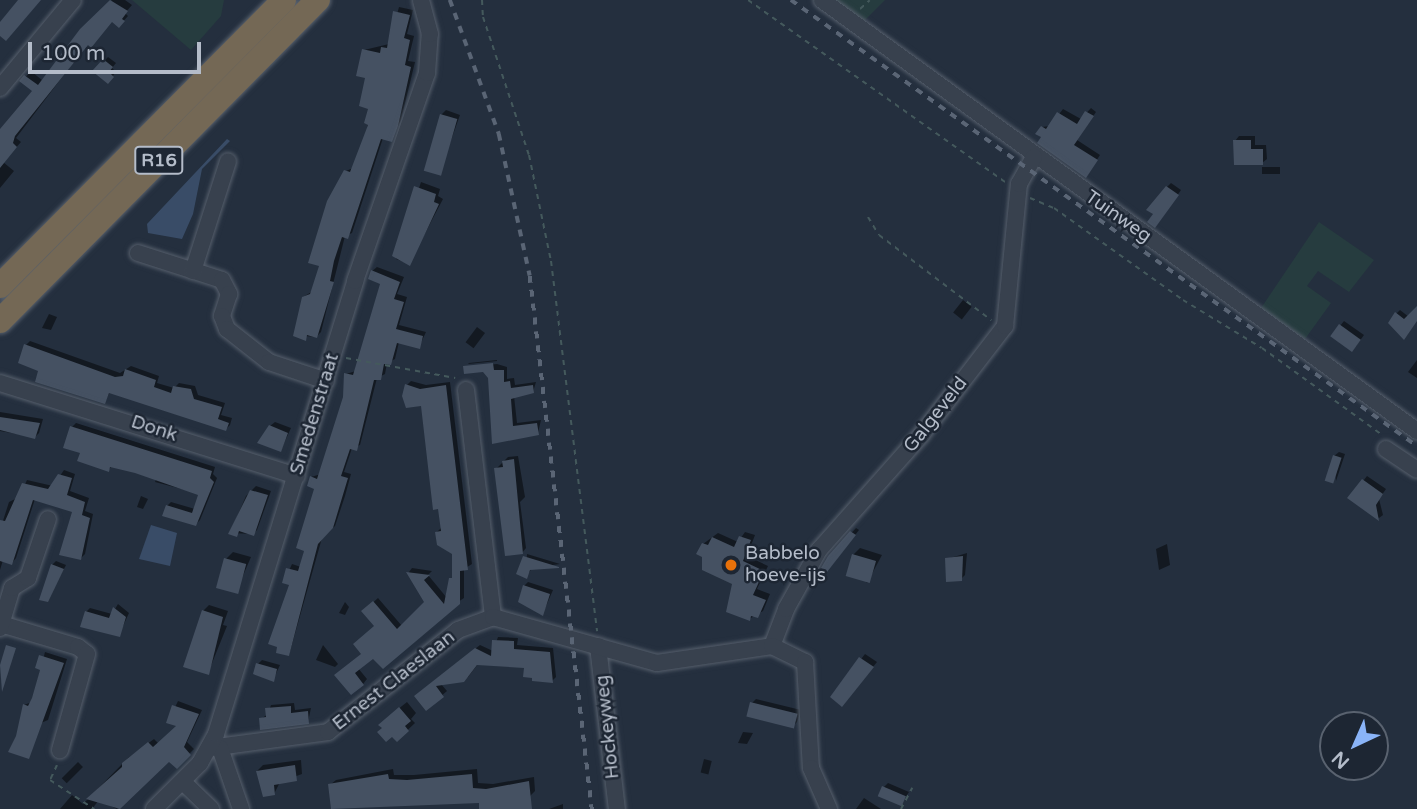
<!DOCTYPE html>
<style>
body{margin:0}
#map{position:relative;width:1417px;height:809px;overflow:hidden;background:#242f3e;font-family:"Varela Round",sans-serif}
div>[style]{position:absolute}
.green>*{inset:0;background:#263c3f}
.water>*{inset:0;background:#394c67}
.shadow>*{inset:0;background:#0007;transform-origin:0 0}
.building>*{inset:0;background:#455162;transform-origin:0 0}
.path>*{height:2px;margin-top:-1px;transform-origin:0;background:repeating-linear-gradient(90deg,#44595c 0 5px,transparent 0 10px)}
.roads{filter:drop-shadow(0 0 2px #565f6c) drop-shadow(0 0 2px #565f6c)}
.minor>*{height:16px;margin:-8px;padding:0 8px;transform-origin:8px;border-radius:8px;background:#38414e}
.highway>*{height:24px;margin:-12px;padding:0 12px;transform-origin:12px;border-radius:12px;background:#746855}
.rail>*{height:3.5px;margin-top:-1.75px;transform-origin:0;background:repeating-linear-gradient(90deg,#5a6575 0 7px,transparent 0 14px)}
.dots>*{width:19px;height:19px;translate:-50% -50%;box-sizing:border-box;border:4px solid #1d2633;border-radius:50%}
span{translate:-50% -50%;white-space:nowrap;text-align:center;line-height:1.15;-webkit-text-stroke:5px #1d2633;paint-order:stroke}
.shield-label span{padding:2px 5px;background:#1d2633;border:2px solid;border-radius:5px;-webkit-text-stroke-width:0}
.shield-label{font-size:18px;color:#b4bcc9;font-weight:700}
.street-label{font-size:19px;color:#b4bcc9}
.poi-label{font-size:19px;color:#b4bcc9}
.left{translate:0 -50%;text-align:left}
.north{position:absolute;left:1319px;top:711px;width:70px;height:70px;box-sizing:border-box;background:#1d2633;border:2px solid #59626f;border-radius:50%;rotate:224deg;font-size:19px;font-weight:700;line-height:28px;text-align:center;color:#b4bcc9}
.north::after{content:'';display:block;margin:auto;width:24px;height:32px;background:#8ab4f8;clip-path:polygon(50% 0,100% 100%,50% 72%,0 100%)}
.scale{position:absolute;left:28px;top:42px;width:173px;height:32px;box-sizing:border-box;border:4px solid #b4bcc9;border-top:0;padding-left:9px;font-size:21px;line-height:24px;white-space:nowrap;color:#b4bcc9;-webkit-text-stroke:5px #1d2633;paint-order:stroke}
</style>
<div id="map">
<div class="green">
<div style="clip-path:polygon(132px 0,224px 0,221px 16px,191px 50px)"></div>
<div style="clip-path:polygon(832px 0,885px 0,863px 22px)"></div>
<div style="clip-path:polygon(1319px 222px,1374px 260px,1349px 292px,1318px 271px,1307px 286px,1331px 303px,1305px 339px,1261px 308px)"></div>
</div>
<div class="water">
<div style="clip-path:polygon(227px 139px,230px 141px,202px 169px,193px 214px,182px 239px,148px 233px,147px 224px)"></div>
<div style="clip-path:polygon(151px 525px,177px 533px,170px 566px,139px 559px)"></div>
</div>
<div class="shadow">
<div style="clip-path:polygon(112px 0,125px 0,132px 5px,125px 13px,128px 16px,119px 26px,112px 20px,88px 43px,16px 138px,21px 142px,3px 162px,14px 171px,0 188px,0 132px,34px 91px,22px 81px,31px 71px,43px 81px,81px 30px)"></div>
<div style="clip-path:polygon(399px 7px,413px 10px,407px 34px,414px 36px,408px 61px,415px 62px,401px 120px,391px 140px,383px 138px,352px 233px,345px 236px,321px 332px,316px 337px,295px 335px,303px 297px,313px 291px,346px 171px,353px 168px,366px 140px,370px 107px,364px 50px,389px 44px)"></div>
<div style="clip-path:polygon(108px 57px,116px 63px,112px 68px,116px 72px,108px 82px,95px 71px)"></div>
<div style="clip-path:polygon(1091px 108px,1096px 112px,1077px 140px,1100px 155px,1089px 172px,1043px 137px,1042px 127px,1050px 126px,1063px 109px,1081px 119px)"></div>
<div style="clip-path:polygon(446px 110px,460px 115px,439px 174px,441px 115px)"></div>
<div style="clip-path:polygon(1239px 136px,1255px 136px,1255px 145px,1266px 145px,1267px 159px,1262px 163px,1235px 141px)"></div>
<div style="left:1262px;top:167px;width:18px;height:7px"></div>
<div style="clip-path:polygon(421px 182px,440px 189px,438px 196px,443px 199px,409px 264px,396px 259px)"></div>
<div style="clip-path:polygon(1171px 183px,1181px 190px,1159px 222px,1167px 187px)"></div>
<div style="clip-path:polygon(377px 267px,404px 277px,397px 294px,407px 297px,399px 325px,426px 332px,419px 347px,399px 342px,395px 359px,387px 363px,385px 374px,377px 378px,360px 445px,352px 448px,344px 472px,351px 474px,345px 496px,335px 526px,322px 538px,289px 655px,291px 584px,284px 582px,292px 564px,301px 567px,317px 487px,311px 477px,321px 474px,345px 397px,346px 374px,356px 371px,382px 282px,372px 271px)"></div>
<div style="left:963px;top:300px;width:11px;height:16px;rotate:38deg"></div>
<div style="clip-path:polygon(1417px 309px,1417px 320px,1407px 335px,1396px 314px,1400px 310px,1409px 317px)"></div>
<div style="clip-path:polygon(49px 314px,57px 317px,51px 330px,42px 328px)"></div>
<div style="clip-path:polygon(1344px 321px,1364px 335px,1356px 346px,1332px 336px)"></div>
<div style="left:477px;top:327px;width:10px;height:19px;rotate:37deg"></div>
<div style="clip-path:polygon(30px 341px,120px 373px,131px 366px,159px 376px,157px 383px,174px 388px,179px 383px,195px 386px,198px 395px,225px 403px,221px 415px,232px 418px,230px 425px,226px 429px,113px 385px,105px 402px,40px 370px,26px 345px)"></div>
<div style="clip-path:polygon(497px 360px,497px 361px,468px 364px,469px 363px)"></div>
<div style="clip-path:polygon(1417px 360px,1417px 378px,1408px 372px)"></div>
<div style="clip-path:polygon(497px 364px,507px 367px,507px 379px,514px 378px,515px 385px,536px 382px,533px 392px,514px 396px,517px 423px,541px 420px,538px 433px,493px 442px,489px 378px,484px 371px,466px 372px,465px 367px)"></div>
<div style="clip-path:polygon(411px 381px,426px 385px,450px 382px,472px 564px,464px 569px,464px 598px,358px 668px,367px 679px,363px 684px,337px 675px,363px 653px,376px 626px,368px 607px,378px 598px,402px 626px,426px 602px,409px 572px,412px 568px,432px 571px,428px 575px,447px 598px,454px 575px,454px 553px,437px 532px,442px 527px,423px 404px,407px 385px)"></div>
<div style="clip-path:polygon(0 412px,43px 419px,39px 433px,35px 437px,0 431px)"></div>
<div style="clip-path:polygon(275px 422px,291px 428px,281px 450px,270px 426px)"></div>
<div style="clip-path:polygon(76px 423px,215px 467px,213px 474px,217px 478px,200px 520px,196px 524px,167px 506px,171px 502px,195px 509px,201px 494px,155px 482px,157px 477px,112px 466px,108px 470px,82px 452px,72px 427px)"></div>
<div style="clip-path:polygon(1339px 452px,1345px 454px,1336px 481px,1334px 456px)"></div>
<div style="clip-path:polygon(518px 456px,525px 497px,520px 502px,526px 548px,522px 553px,496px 469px,508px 457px)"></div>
<div style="clip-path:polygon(64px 470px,75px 474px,70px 491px,89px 498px,85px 511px,93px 514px,85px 554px,81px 558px,75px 511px,35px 499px,16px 558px,12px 563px,3px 560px,0 570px,0 530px,9px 502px,19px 497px,27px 480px,53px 486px)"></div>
<div style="clip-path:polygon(1367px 476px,1386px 489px,1379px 499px,1383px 515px,1379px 518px,1350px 498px)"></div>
<div style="clip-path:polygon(256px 486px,271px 491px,257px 530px,253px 534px,230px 533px,246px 496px)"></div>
<div style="clip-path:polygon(141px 496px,148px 499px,143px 509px,137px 507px)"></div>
<div style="clip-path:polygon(856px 528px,859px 530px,831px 566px,829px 557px)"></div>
<div style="clip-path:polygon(745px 532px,755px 535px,747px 556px,768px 566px,757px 589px,770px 594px,763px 611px,749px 619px,734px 583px,703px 544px,718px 533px,738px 542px)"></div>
<div style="clip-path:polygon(1167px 544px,1170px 565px,1159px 570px,1156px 549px)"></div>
<div style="clip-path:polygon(860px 548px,882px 555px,867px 583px,853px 555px)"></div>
<div style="clip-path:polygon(233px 552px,251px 557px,236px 592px,226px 559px)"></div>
<div style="clip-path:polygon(967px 553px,965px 575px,961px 579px,947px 559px)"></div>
<div style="clip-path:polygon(527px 554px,560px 564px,532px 568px,526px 577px)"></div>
<div style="clip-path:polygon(56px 561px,66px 565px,48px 600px,52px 565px)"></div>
<div style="clip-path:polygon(528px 582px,553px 590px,543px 613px,524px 586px)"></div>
<div style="clip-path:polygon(345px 602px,349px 607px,345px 615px,339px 613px)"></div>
<div style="clip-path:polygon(118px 604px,129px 613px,119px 635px,86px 612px,90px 608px,112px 614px)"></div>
<div style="clip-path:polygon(209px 605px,228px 611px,223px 625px,227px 626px,208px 673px,203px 611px)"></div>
<div style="clip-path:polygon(498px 637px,518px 638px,517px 645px,553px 648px,556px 677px,552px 681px,525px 667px,478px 664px,468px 677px,441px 684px,447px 691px,426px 709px,420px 692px,480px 645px,493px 651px)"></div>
<div style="clip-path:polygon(323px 645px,338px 664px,335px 667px,316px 660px)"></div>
<div style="clip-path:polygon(45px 652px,67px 659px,48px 720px,41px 723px,29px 757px,18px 737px,24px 705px,32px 702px)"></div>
<div style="clip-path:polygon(865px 654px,877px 662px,846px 700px,832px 697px)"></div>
<div style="clip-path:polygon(262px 660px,280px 665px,273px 680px,258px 664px)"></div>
<div style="clip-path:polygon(756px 699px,801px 710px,797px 722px,793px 726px,752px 703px)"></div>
<div style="clip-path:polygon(178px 701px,202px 710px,187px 742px,194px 749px,177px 766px,169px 759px,117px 809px,99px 800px,92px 809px,60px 809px,72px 795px,83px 804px,128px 758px,154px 739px,159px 744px,179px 725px,168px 722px)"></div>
<div style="clip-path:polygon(407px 702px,416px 713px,411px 719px,415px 723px,397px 740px,384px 728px,387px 718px)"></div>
<div style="clip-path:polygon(294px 703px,295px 710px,311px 708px,308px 722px,261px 719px,268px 714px,271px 705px)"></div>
<div style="clip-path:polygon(743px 732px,753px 733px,747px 744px,738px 743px)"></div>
<div style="left:704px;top:759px;width:8px;height:14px;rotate:14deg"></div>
<div style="clip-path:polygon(301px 760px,302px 774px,280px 782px,274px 794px,257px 771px,263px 765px)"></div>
<div style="left:78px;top:762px;width:7px;height:23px;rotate:45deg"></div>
<div style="clip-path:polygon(393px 769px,394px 775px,414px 775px,477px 769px,478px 783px,493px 784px,534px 777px,535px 791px,530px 796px,480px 801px,330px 785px,336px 780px)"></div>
<div style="clip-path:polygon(888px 783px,909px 792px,900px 805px,884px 787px)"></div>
<div style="clip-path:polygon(864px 798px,881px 809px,856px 809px)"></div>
<div style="clip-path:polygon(563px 804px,563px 809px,549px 809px)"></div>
</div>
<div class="building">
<div style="clip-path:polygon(18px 0,41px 0,6px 41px,0 36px,0 22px)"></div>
<div style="clip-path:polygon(110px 0,128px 11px,122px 19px,125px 21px,119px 28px,112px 22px,91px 48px,88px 45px,15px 136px,13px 143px,17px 147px,0 168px,0 129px,32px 91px,19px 81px,24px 75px,38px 85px,80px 29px)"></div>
<div style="clip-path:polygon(393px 11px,410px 15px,404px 38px,410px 40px,405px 65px,411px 67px,398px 126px,392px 142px,381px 139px,348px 239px,342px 237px,334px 261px,330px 281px,334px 282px,317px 338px,307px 335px,306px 341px,293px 336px,302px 297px,310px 294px,319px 266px,308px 263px,327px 201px,344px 170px,350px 172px,368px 125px,364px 123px,368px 109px,359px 106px,365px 78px,356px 76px,362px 49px,380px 53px,381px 47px,387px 48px)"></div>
<div style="clip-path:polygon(103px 59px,113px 67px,109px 72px,114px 77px,108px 84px,92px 71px)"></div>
<div style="clip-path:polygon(1085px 111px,1094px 116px,1074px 145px,1098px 160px,1086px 178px,1037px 143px,1041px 137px,1035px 134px,1041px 126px,1046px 129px,1057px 112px,1077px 124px)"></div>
<div style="left:440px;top:114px;width:18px;height:59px;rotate:16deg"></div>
<div style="clip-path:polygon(1233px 140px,1251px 140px,1251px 149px,1263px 149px,1263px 165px,1234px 165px)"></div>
<div style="clip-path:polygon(414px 186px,436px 194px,434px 202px,439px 204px,410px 266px,392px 256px)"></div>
<div style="clip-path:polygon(1166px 186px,1179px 195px,1155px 228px,1147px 222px,1153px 214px,1146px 210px)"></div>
<div style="clip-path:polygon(371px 270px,400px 282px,394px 299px,404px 302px,396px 329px,423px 336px,420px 349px,397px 343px,391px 365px,384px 364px,381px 380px,374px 380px,357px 451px,350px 449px,341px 476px,348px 478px,333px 528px,318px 544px,289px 656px,276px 653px,277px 647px,268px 644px,289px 585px,282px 583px,286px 568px,298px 571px,304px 551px,296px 548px,314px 489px,307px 486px,310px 476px,317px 479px,343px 397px,344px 373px,353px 375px,380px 284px,368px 279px)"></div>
<div style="clip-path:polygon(1417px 306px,1417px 321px,1404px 340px,1388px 323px,1395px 312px,1404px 319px)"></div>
<div style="left:1339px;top:324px;width:27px;height:15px;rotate:36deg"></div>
<div style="clip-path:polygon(24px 344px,115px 377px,123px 376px,125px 369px,156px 380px,154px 387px,171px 393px,173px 386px,191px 389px,194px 399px,222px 407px,218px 419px,229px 423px,226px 431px,109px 393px,105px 404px,35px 382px,38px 371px,18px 363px)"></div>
<div style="clip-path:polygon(493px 363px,494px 370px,504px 370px,504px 382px,510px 381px,511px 388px,533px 385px,534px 393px,511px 399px,513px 426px,537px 423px,539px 435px,492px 444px,488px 378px,483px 372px,464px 374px,463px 366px)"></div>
<div style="clip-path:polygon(405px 384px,420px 389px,446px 385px,468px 570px,460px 571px,460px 604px,383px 669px,373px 659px,355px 673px,364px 685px,351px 695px,334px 675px,361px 654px,353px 644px,374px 626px,361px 611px,373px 601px,397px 629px,424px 602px,406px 572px,430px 575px,424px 580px,444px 604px,449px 578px,452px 578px,452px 554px,437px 545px,435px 532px,441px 531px,438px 509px,433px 510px,421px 406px,406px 408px,402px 396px)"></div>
<div style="clip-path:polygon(0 417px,40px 423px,35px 439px,0 430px)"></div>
<div style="clip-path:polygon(269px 425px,288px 433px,281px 452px,257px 443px)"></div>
<div style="clip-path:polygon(70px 426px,212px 471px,210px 478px,214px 482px,196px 526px,162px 516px,166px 505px,192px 513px,198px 495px,135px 473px,110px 467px,109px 472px,77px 461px,80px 453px,63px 448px)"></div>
<div style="left:1333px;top:455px;width:9px;height:27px;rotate:18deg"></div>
<div style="clip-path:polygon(514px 459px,523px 554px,505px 556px,494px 468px,503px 467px,502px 461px)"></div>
<div style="clip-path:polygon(58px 474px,72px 478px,67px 495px,85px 502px,82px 515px,90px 518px,81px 560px,59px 555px,72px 512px,33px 500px,12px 565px,0 561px,0 520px,5px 521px,22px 483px,48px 489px)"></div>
<div style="clip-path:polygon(1362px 479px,1383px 494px,1376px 505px,1379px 521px,1347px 498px)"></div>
<div style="clip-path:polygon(250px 490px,268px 495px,254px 536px,239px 531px,237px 537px,228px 534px)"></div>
<div style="clip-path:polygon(850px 531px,856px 535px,827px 572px,821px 568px,828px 556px)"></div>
<div style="clip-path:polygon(739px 536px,751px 540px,743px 561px,764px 571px,753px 595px,766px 600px,758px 618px,751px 616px,750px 621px,726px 612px,732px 584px,702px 570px,702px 557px,696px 554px,702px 543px,708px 545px,712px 537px,734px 547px)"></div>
<div style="left:852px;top:554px;width:25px;height:23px;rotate:16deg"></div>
<div style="clip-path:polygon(523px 556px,559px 567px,559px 568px,530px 570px,527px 579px,516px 574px)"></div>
<div style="clip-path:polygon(963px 556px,962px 581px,946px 582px,945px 558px)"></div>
<div style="left:224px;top:558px;width:23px;height:31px;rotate:15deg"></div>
<div style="clip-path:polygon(51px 564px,64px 569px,48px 602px,39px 600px)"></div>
<div style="clip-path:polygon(523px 585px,550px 594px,543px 616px,518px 602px)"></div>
<div style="clip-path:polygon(113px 607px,126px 617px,120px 637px,80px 627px,85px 611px,109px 618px)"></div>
<div style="clip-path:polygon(202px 610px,223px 617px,209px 675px,183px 667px)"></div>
<div style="clip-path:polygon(492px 640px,514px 641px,514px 649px,550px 652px,553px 683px,532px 681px,532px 678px,523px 677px,524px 668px,477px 665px,464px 682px,436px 686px,444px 697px,426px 711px,414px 696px,475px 648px,491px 656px)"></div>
<div style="clip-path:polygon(6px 645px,16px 648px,2px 692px,0 665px)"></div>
<div style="clip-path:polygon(39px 655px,64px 663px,29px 759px,8px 752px,16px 736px,23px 704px,28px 706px,32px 698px,40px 670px,35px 668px)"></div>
<div style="clip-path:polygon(859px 657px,874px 667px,842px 707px,830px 697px)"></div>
<div style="clip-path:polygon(256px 663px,277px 669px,274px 682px,253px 674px)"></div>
<div style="left:750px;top:702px;width:49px;height:15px;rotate:14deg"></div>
<div style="clip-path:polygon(172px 705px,199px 714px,184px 747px,191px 755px,177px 769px,169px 762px,120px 809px,86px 799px,122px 767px,122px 763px,148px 742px,153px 747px,176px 726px,166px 723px)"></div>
<div style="clip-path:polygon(291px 706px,291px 713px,308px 711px,309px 724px,260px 730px,259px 718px,266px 717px,265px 708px)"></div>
<div style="clip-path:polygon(399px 707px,411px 721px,405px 726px,409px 731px,397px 742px,392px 737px,386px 742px,377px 732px,382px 728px,378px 725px)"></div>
<div style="clip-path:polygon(295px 765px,297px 781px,274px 785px,275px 795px,263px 797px,256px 771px)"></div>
<div style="clip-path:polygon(388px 774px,389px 779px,407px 780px,472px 774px,473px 788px,486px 789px,529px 781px,532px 809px,479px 809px,479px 803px,331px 809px,328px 784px)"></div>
<div style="left:882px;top:786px;width:26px;height:11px;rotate:23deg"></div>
</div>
<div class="path">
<div style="left:482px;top:0;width:17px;rotate:87deg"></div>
<div style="left:483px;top:17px;width:145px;rotate:71.6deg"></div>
<div style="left:529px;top:155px;width:108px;rotate:78.3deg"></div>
<div style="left:551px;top:261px;width:373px;rotate:82.9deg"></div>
<div style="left:748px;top:0;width:315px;rotate:35.3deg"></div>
<div style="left:860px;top:9px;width:13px;rotate:-42deg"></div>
<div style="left:1030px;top:198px;width:26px;rotate:23deg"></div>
<div style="left:1054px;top:208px;width:158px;rotate:35.5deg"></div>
<div style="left:1183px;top:300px;width:92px;rotate:31.3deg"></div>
<div style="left:1262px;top:348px;width:148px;rotate:35.9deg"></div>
<div style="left:868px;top:217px;width:21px;rotate:59deg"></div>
<div style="left:879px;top:235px;width:141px;rotate:37.2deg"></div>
<div style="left:346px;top:358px;width:111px;rotate:10.4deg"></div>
<div style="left:57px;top:765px;width:17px;rotate:115deg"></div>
<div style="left:50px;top:780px;width:53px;rotate:33.4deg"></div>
<div style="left:901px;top:809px;width:24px;rotate:-62deg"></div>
</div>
<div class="roads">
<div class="minor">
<div style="left:822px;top:0;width:735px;rotate:35.92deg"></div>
<div style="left:0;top:88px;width:114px;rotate:-50.3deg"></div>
<div style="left:138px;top:253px;width:88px;rotate:17.8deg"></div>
<div style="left:222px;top:280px;width:16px;rotate:63deg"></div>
<div style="left:229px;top:294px;width:23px;rotate:108deg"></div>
<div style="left:222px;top:316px;width:14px;rotate:69deg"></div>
<div style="left:227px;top:329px;width:53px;rotate:38.2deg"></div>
<div style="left:269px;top:362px;width:60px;rotate:18.4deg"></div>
<div style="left:193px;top:271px;width:115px;rotate:-72.3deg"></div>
<div style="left:0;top:383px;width:311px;rotate:17.4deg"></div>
<div style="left:466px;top:390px;width:229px;rotate:83.2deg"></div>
<div style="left:1386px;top:449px;width:37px;rotate:34deg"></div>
<div style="left:1px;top:624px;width:80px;rotate:16.6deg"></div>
<div style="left:78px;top:647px;width:11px;rotate:38deg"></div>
<div style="left:87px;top:654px;width:100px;rotate:105.7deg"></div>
<div style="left:0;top:628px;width:42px;rotate:-73.3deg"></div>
<div style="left:12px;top:588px;width:19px;rotate:-32deg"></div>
<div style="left:28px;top:578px;width:62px;rotate:-71.3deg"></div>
<div style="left:598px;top:646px;width:164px;rotate:83.4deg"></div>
<div style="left:772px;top:646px;width:40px;rotate:-69deg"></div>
<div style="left:786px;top:609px;width:68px;rotate:-60.8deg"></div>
<div style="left:819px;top:550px;width:154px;rotate:-48.4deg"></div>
<div style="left:921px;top:435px;width:138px;rotate:-52.4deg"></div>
<div style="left:1005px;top:326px;width:143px;rotate:-84.4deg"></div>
<div style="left:1019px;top:184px;width:31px;rotate:-61deg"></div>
<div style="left:210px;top:748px;width:119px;rotate:-7.7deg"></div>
<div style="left:328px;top:732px;width:165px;rotate:-38.1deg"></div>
<div style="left:458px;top:630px;width:37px;rotate:-20deg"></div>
<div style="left:493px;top:617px;width:170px;rotate:15.7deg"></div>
<div style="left:657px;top:663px;width:116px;rotate:-8.4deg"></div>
<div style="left:772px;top:646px;width:37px;rotate:26deg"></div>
<div style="left:805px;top:662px;width:106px;rotate:86.8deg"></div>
<div style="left:811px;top:768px;width:45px;rotate:66.3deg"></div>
<div style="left:220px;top:748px;width:65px;rotate:71deg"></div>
<div style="left:183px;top:782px;width:39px;rotate:44deg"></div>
<div style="left:154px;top:809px;width:65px;rotate:-45deg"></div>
<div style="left:200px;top:763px;width:33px;rotate:-61deg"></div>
<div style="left:216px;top:734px;width:474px;rotate:-72.9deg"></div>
<div style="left:355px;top:281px;width:220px;rotate:-70.9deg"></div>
<div style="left:427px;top:73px;width:39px;rotate:-86deg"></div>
<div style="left:430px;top:34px;width:35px;rotate:-105deg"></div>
</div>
<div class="highway">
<div style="left:0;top:286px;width:403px;rotate:-45.2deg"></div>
<div style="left:0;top:321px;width:452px;rotate:-45.3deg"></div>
</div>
</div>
<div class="rail">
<div style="left:450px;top:0;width:143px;rotate:69.9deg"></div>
<div style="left:499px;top:134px;width:145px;rotate:77.7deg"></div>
<div style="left:530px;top:276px;width:537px;rotate:83.37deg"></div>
<div style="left:791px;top:0;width:769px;rotate:35.47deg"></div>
</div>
<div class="dots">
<div style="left:731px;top:565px;background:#e8710a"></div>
</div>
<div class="shield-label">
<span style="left:159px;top:160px">R16</span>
</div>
<div class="street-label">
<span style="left:1118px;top:217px;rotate:35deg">Tuinweg</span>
<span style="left:315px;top:414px;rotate:-73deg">Smedenstraat</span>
<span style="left:936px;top:415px;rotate:-52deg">Galgeveld</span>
<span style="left:154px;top:429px;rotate:18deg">Donk</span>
<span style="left:394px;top:681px;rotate:-38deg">Ernest Claeslaan</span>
<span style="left:608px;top:727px;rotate:-96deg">Hockeyweg</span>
</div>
<div class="poi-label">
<span class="left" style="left:745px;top:565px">Babbelo<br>hoeve-ijs</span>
</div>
<div class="north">N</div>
<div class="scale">100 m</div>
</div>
